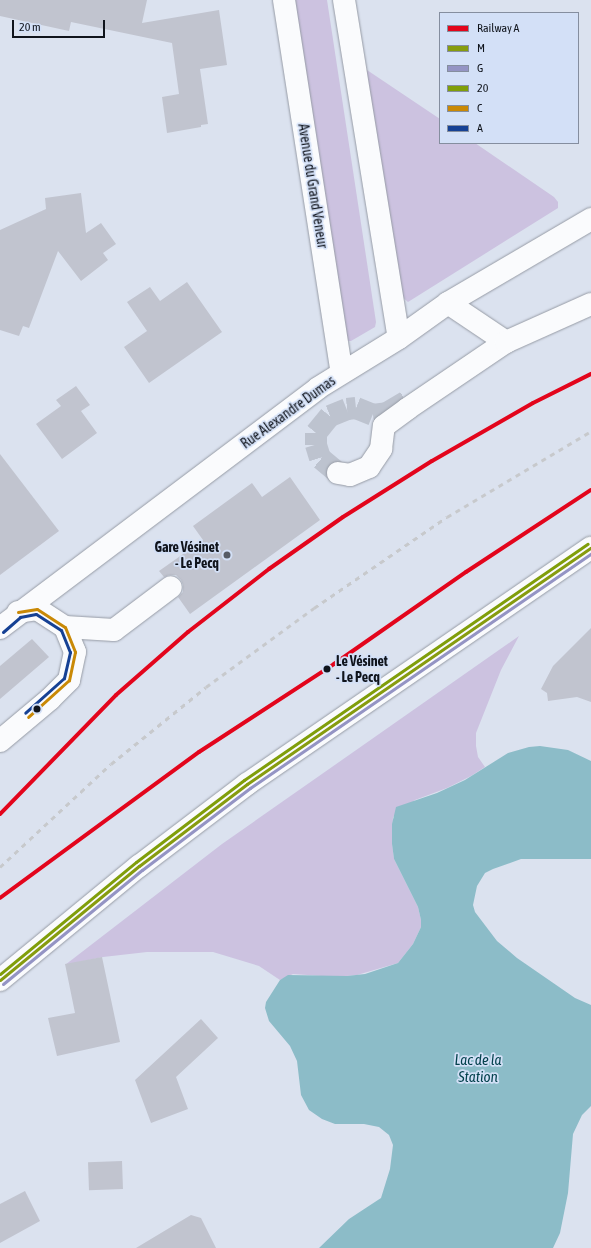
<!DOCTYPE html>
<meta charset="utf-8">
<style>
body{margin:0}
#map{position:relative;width:591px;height:1248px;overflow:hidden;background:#dbe2ef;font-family:"Asap Condensed",sans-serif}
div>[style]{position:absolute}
.green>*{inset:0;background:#ccc2e0}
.water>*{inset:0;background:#8cbcc8}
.building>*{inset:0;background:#c1c4cf;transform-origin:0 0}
.minor-tunnel>*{height:22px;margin-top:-11px;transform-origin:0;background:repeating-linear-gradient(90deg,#bdc3cf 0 22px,transparent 0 33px)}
.roads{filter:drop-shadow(0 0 1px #969ba5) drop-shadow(0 0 1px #969ba5)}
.minor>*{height:22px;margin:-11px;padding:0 11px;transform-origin:11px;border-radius:11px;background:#fafbfd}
.rail>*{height:3px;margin-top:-1.5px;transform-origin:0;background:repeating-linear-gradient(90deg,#c7c9cc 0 5px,transparent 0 10px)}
.bus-1>*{height:3px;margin:-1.5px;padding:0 1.5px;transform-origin:1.5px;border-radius:1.5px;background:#879c0f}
.bus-2>*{height:3px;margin:-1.5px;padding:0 1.5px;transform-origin:1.5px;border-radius:1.5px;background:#9494c4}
.bus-3>*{height:3px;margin:-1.5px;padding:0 1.5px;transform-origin:1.5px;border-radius:1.5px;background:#809e0a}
.bus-4>*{height:3px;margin:-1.5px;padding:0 1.5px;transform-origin:1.5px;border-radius:1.5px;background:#c98906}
.bus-5>*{height:3px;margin:-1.5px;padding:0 1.5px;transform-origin:1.5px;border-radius:1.5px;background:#164194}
.rail-1>*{height:4px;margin:-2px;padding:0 2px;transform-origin:2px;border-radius:2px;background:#e3051c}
.dots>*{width:11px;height:11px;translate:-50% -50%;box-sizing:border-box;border:2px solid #d3e0f7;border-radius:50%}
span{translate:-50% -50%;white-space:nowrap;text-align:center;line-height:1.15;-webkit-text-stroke:3.5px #d3e0f7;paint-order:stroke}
.street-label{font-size:14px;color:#10141c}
.poi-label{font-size:14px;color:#10141c;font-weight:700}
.right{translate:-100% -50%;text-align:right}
.stop-label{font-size:14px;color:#10141c;font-weight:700}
.left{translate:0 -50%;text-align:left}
.water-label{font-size:15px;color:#03414c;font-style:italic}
.legend{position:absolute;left:439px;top:12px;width:140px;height:132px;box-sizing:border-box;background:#d3e0f7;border:1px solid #858e9f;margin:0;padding:5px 7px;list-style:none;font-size:12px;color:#10141c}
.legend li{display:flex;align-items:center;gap:8px;height:20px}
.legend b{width:20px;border:1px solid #858e9f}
.scale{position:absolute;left:12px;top:20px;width:93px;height:18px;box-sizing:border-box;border:2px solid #10141c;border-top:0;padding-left:5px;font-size:12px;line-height:14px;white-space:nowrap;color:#10141c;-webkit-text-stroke:3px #d3e0f7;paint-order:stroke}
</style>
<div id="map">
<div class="green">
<div style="clip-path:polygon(293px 0,327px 0,376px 322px,375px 327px,351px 341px,347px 341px)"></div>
<div style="clip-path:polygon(361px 66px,440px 119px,440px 143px,475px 143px,554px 197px,558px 202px,558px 208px,408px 302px,400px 295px)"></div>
<div style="clip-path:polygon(519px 636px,501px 670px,476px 733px,476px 746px,478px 757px,485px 767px,471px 776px,447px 788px,415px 800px,393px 817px,392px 844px,394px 859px,418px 907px,421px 920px,421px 927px,413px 944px,398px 963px,357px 975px,336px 977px,293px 974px,280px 980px,259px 966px,213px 952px,147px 952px,103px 957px,65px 965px,222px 844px)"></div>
</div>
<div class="water">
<div style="clip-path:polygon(540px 746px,568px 750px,591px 761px,591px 859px,521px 859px,493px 869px,485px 873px,477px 886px,473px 905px,475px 912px,497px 941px,517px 958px,575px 998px,591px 1005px,591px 1106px,582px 1115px,573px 1134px,568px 1193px,560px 1233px,553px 1248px,319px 1248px,349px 1219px,381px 1198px,390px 1169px,393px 1145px,389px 1135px,379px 1127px,364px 1124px,335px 1124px,322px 1119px,309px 1110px,301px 1095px,297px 1061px,290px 1046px,269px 1021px,265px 1008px,266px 1002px,280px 980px,288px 975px,347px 976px,365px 974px,398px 963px,413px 944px,421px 927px,421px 920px,418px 907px,394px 859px,392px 844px,392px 824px,396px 807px,437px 793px,465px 780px,508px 753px,529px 747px)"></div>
</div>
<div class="building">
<div style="clip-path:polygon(0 0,147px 0,142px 23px,219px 10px,227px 65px,200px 69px,208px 124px,201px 125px,201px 127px,167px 133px,162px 97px,179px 94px,172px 43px,71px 22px,69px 31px,0 16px)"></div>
<div style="clip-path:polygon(81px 193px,86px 233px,101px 223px,116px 244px,103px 253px,108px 260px,81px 281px,58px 251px,29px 328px,23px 326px,19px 336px,0 330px,0 230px,46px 209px,45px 198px)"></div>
<div style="clip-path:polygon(187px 282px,222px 332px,149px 383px,124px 347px,147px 331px,127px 302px,150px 287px,160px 301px)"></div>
<div style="clip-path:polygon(76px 386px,90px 405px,81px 411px,97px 433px,62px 459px,36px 424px,61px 406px,56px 400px)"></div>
<div style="clip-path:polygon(0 454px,59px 531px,0 575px)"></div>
<div style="clip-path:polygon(290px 477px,320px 520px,190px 614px,178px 597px,183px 592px,183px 585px,181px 580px,176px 575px,169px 575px,164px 577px,159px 571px,203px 540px,193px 526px,252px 483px,262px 497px)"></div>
<div style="clip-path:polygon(591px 628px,591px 702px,577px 697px,548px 701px,547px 693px,541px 689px,553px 666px)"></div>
<div style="clip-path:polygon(32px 639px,49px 657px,0 699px,0 666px)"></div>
<div style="clip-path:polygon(102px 957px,120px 1042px,57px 1056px,48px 1018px,75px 1013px,65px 964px)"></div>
<div style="clip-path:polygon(201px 1019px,218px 1038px,176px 1077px,188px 1109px,151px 1123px,135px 1080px)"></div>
<div style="left:122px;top:1161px;width:28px;height:34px;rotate:88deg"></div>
<div style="clip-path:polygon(25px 1191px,40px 1221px,0 1243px,0 1204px)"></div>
<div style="clip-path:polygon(191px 1215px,201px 1218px,216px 1248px,136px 1248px)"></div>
</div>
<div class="minor-tunnel">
<div style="left:338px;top:473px;width:23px;rotate:-140deg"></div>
<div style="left:320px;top:458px;width:14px;rotate:-107deg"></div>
<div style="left:316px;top:445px;width:12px;rotate:-90deg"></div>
<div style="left:316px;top:433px;width:22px;rotate:-51deg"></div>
<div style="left:330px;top:416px;width:18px;rotate:-22deg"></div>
<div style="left:347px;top:409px;width:9px;rotate:-6deg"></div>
<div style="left:356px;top:408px;width:18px;rotate:22deg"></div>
<div style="left:373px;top:415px;width:14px;rotate:-8deg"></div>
<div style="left:387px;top:413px;width:26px;rotate:-31deg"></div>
</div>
<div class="roads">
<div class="minor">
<div style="left:284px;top:0;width:377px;rotate:81.2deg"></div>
<div style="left:344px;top:0;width:342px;rotate:80.8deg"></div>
<div style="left:448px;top:303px;width:70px;rotate:33.9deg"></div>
<div style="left:338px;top:473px;width:12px;rotate:9deg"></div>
<div style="left:350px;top:475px;width:21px;rotate:-23deg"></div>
<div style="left:369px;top:467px;width:22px;rotate:-56deg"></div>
<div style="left:381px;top:449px;width:23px;rotate:-83deg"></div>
<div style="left:384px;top:426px;width:29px;rotate:-36deg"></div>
<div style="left:407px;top:409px;width:120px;rotate:-34.1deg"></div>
<div style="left:506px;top:342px;width:93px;rotate:-24.1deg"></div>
<div style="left:18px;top:612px;width:19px;rotate:-9deg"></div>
<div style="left:37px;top:609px;width:33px;rotate:33deg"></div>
<div style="left:65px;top:627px;width:49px;rotate:3.5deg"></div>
<div style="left:114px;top:630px;width:71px;rotate:-37deg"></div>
<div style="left:0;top:628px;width:398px;rotate:-37deg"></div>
<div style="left:318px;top:388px;width:95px;rotate:-31.7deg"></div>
<div style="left:399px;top:338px;width:60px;rotate:-35.5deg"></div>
<div style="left:448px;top:303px;width:166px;rotate:-30.4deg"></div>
<div style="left:0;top:741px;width:65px;rotate:-40deg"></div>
<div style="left:50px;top:699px;width:27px;rotate:-45deg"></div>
<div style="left:69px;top:680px;width:29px;rotate:-78deg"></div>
<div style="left:75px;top:652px;width:27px;rotate:-112deg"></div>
<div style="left:0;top:980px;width:180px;rotate:-39.4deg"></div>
<div style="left:139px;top:866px;width:136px;rotate:-37.2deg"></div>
<div style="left:247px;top:784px;width:417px;rotate:-34.5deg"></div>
</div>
</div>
<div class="rail">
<div style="left:0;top:867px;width:151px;rotate:-42.9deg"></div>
<div style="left:111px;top:764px;width:122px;rotate:-39deg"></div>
<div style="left:206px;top:687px;width:134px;rotate:-36.2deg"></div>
<div style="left:314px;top:608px;width:161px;rotate:-34.4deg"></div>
<div style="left:447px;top:517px;width:168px;rotate:-30.8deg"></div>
</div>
<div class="bus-1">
<div style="left:0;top:980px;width:180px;rotate:-39.4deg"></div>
<div style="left:139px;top:866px;width:136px;rotate:-37.2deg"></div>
<div style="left:247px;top:784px;width:417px;rotate:-34.5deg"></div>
</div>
<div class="bus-2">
<div style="left:3px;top:984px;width:180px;rotate:-39.4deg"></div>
<div style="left:142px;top:870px;width:136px;rotate:-37.2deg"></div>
<div style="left:250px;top:788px;width:414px;rotate:-34.5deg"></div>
</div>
<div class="bus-3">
<div style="left:0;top:974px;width:176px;rotate:-39.5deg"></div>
<div style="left:136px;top:862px;width:136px;rotate:-37.2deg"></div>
<div style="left:244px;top:780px;width:417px;rotate:-34.5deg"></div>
</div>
<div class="bus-4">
<div style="left:18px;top:612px;width:19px;rotate:-9deg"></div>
<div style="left:37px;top:609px;width:33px;rotate:33deg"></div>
<div style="left:65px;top:627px;width:27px;rotate:68deg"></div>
<div style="left:75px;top:652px;width:29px;rotate:102deg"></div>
<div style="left:69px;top:680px;width:55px;rotate:137.9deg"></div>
</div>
<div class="bus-5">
<div style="left:3px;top:632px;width:23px;rotate:-41deg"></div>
<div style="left:20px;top:617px;width:16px;rotate:-11deg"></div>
<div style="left:36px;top:614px;width:30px;rotate:33deg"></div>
<div style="left:61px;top:630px;width:24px;rotate:68deg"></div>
<div style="left:70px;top:652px;width:27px;rotate:103deg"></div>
<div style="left:64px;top:678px;width:52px;rotate:138.1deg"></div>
</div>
<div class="rail-1">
<div style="left:0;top:814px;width:166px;rotate:-45.7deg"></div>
<div style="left:116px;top:695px;width:96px;rotate:-41.2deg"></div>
<div style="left:188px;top:632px;width:103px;rotate:-37.9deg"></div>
<div style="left:269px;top:569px;width:90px;rotate:-35.1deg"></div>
<div style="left:343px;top:517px;width:105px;rotate:-32.2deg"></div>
<div style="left:432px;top:461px;width:116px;rotate:-29.9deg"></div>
<div style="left:533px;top:403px;width:65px;rotate:-26.6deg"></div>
<div style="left:0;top:898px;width:247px;rotate:-36.3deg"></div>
<div style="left:199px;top:752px;width:161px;rotate:-33.1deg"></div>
<div style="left:334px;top:664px;width:161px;rotate:-34.9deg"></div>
<div style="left:466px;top:572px;width:149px;rotate:-33.3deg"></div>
</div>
<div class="dots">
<div style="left:227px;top:555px;background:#575c66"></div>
<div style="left:327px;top:669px;background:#10141c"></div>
<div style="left:37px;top:709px;background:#10141c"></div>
</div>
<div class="street-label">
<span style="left:313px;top:186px;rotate:81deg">Avenue du Grand Veneur</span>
<span style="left:288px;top:412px;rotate:-36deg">Rue Alexandre Dumas</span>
</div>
<div class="poi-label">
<span class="right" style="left:219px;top:555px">Gare Vésinet<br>- Le Pecq</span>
</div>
<div class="stop-label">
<span class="left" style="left:336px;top:669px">Le Vésinet<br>- Le Pecq</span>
</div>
<div class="water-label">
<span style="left:478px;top:1068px">Lac de la<br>Station</span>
</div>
<ul class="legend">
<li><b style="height:5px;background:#e3051c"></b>Railway A</li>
<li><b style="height:5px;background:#879c0f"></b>M</li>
<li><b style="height:5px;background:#9494c4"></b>G</li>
<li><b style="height:5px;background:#809e0a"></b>20</li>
<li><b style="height:5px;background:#c98906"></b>C</li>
<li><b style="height:5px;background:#164194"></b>A</li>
</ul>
<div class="scale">20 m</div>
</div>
